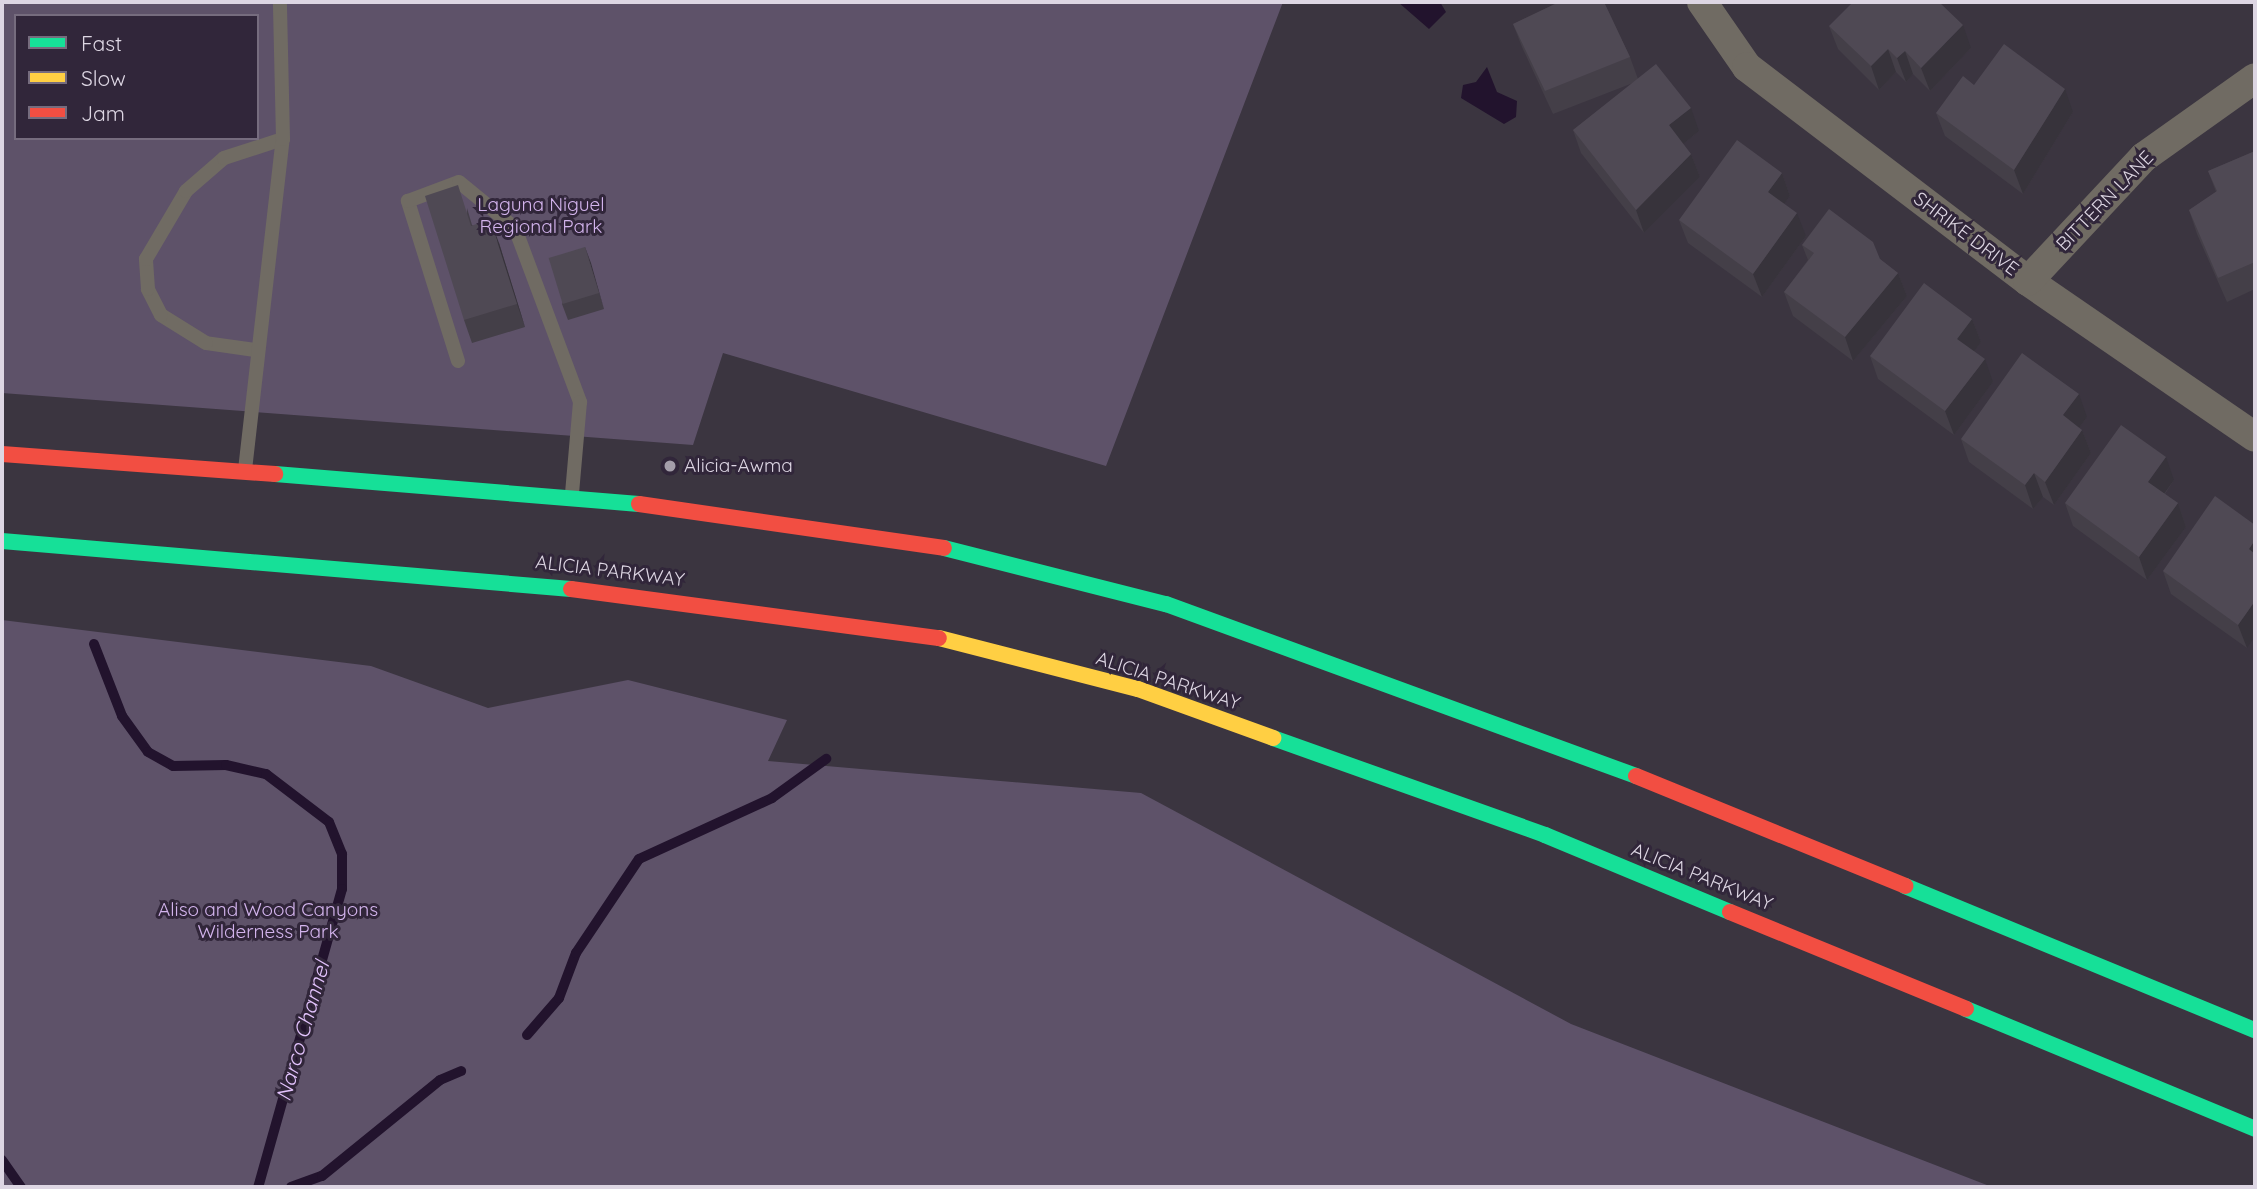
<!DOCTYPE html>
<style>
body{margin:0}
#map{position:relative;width:2257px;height:1189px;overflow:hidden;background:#3b3540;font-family:Quicksand,sans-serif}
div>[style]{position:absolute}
.green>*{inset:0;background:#5e5269}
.water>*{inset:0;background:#22132d}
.stream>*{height:10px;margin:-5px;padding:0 5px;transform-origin:5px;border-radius:5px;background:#22132d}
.lane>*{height:14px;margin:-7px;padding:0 7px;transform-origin:7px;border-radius:7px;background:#706b63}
.street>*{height:30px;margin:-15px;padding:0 15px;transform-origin:15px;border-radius:15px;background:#706b63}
.fast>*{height:16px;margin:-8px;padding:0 8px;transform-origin:8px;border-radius:8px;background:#16e098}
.slow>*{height:16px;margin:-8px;padding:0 8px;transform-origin:8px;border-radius:8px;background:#ffcf43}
.jam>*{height:16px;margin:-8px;padding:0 8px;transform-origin:8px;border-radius:8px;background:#f24e42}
.wall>*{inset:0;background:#443f48}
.shaded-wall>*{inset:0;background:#37333b}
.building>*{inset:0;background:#4f4954;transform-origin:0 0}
.dots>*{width:19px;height:19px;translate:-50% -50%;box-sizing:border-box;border:4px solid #31263a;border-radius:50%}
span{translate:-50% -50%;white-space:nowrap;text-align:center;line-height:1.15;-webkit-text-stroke:6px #31263a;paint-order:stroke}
.street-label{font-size:19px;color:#ddd6e3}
.park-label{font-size:19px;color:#d3b4ed}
.poi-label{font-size:19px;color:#ddd6e3}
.left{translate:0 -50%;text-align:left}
.water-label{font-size:21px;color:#e4c4fe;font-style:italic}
.frame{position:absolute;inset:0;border:4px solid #ddd6e3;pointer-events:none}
.legend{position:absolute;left:14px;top:14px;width:245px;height:126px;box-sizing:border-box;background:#31263a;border:2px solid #766c7e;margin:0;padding:9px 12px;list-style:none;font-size:21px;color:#ddd6e3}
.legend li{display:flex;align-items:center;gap:14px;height:35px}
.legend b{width:35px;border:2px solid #766c7e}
</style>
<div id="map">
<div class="green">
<div style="clip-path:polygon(evenodd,2px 2px,1283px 2px,1106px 466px,723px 353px,693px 445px,2px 393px,2px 2px,16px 16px,257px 16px,257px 138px,16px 138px,16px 16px)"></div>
<div style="clip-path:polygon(2px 620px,371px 666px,488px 708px,628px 680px,787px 720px,768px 761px,1141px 793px,1571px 1024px,1992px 1187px,2px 1187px)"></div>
</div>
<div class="water">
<div style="clip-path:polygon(1398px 2px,1440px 2px,1446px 12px,1429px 29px)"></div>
<div style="clip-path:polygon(1487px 67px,1497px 92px,1517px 101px,1516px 117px,1504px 124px,1461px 98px,1463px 85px,1476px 82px)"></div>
</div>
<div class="stream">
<div style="left:94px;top:644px;width:77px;rotate:68.7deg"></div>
<div style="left:122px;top:716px;width:44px;rotate:54.2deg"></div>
<div style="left:148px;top:752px;width:29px;rotate:29deg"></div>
<div style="left:173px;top:766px;width:53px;rotate:-1.1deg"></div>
<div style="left:226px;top:765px;width:41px;rotate:12.7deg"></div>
<div style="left:266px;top:774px;width:79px;rotate:37.3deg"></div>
<div style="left:329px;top:822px;width:35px;rotate:68deg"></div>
<div style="left:342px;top:854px;width:35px;rotate:90deg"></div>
<div style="left:342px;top:889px;width:310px;rotate:105.7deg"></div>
<div style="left:527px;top:1035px;width:49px;rotate:-49.1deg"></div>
<div style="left:559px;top:998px;width:48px;rotate:-69.3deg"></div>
<div style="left:576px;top:953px;width:113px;rotate:-56.2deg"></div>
<div style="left:639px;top:859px;width:146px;rotate:-24.6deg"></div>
<div style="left:772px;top:798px;width:67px;rotate:-35.8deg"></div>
<div style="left:2px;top:1160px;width:33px;rotate:55deg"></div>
<div style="left:291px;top:1187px;width:33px;rotate:-20deg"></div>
<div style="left:322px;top:1176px;width:152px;rotate:-39.1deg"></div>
<div style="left:440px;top:1080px;width:23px;rotate:-23deg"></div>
</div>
<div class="lane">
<div style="left:255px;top:350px;width:49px;rotate:-171.9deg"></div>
<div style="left:206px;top:343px;width:53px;rotate:-148.1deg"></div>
<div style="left:161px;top:315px;width:29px;rotate:-117deg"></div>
<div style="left:148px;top:289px;width:30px;rotate:-94deg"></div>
<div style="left:146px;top:259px;width:79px;rotate:-59.5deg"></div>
<div style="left:186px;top:191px;width:50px;rotate:-41deg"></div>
<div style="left:224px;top:158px;width:62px;rotate:-17.9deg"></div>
<div style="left:458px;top:361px;width:168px;rotate:-107.4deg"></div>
<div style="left:408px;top:201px;width:54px;rotate:-20.4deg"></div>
<div style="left:459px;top:182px;width:72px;rotate:39.4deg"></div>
<div style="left:515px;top:228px;width:186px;rotate:69.5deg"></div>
<div style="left:580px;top:402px;width:92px;rotate:95deg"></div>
<div style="left:245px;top:470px;width:333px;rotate:-83.5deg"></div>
<div style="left:283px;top:139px;width:137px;rotate:-91.3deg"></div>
</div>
<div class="street">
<div style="left:1702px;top:2px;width:79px;rotate:55.3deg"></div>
<div style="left:1747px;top:67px;width:353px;rotate:37.3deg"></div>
<div style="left:2028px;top:281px;width:275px;rotate:34.5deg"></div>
<div style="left:2028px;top:281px;width:170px;rotate:-46.9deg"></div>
<div style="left:2144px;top:157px;width:136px;rotate:-35.4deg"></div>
</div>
<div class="fast">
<div style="left:275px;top:474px;width:365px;rotate:4.7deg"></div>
<div style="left:2px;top:541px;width:571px;rotate:4.82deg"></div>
<div style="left:944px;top:548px;width:229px;rotate:14.2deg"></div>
<div style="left:1166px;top:604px;width:500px;rotate:20.1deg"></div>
<div style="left:1273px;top:738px;width:289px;rotate:19.6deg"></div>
<div style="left:1545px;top:835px;width:200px;rotate:22.6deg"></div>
<div style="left:1905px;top:886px;width:378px;rotate:22.4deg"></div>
<div style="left:1966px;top:1009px;width:313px;rotate:22.5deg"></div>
</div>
<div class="slow">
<div style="left:939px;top:638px;width:205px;rotate:14.4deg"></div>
<div style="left:1138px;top:689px;width:144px;rotate:19.9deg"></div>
</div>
<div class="jam">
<div style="left:2px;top:454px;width:274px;rotate:4.2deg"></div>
<div style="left:639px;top:504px;width:308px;rotate:8.2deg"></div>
<div style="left:571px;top:589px;width:371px;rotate:7.6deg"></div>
<div style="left:1636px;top:776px;width:291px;rotate:22.2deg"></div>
<div style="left:1730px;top:912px;width:255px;rotate:22.3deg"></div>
</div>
<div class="wall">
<div style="clip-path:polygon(1556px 2px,1604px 2px,1630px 57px,1638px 79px,1699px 131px,1683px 144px,1691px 154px,1700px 177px,1644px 233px,1581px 153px,1573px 130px,1633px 83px,1553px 114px,1522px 47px,1513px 24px,1557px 3px)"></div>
<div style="clip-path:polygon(1829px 26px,1971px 48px,1930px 91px,1913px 74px,1906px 82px,1896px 72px,1879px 90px,1838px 49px)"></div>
<div style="clip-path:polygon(1974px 85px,2073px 112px,2023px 194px,1945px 136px,1936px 113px)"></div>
<div style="clip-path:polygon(2255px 151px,2255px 289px,2227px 302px,2197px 234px,2189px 210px,2216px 192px,2208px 171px)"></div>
<div style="clip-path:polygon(1782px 173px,1790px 196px,1784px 204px,1806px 236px,1762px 297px,1688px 243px,1679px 220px)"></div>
<div style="clip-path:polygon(467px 208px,472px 225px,499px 243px,525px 327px,472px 343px,464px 320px)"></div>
<div style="clip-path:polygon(1802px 245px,1880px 259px,1898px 273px,1907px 296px,1853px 361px,1793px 316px,1784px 292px,1808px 260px)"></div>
<div style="clip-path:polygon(585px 247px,604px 309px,568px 320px,562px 304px)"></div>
<div style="clip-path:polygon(1972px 319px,1981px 342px,1974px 351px,1993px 382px,1954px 435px,1878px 379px,1870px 356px)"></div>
<div style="clip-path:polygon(2087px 417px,2079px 428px,2082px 430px,2091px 453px,2054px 505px,2043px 497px,2033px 509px,1969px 462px,1961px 439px)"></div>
<div style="clip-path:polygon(2174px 480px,2165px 494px,2178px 503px,2186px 527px,2147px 580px,2073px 526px,2065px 503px)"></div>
<div style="clip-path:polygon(2255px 525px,2247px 648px,2171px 594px,2163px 571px)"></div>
</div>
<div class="shaded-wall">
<div style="clip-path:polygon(1963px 25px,1971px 48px,1930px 91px,1921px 68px)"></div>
<div style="clip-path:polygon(1888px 49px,1896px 72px,1879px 90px,1871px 66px)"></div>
<div style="clip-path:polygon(1905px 51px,1913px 74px,1906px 82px,1897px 58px)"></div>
<div style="clip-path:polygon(2065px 89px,2073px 112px,2023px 194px,2014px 170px)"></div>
<div style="clip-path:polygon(1691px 108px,1699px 131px,1677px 149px,1669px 125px)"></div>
<div style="clip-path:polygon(1691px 154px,1700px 177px,1644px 233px,1636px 210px)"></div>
<div style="clip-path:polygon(1782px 173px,1790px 196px,1776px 215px,1768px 192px)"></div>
<div style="clip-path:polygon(1797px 213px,1806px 236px,1762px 297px,1753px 274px)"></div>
<div style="clip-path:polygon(490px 219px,499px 243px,525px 327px,517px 304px)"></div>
<div style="clip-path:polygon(585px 247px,591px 263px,604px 309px,599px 293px)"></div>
<div style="clip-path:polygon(1898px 273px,1907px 296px,1853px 361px,1845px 337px)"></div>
<div style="clip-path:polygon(1972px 319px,1981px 342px,1966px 362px,1957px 339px)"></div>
<div style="clip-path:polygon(1985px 359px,1993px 382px,1954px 435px,1945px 411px)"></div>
<div style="clip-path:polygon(2079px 394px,2087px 417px,2071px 439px,2063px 415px)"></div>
<div style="clip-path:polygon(2082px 430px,2091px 453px,2054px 505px,2045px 482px)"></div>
<div style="clip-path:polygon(2166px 457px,2174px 480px,2156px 505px,2148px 482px)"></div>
<div style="clip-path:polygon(2034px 473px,2043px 497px,2033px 509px,2025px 485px)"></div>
<div style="clip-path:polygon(2178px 503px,2186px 527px,2147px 580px,2139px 557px)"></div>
<div style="clip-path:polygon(2255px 540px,2255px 569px,2249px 549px)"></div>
<div style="clip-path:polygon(2255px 601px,2255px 636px,2247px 648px,2238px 625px)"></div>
</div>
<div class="building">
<div style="clip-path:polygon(1557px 2px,1604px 2px,1630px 57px,1545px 91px,1513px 24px,1557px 3px)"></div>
<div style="clip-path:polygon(1853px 2px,1939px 2px,1963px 25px,1921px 68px,1905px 51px,1897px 58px,1888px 49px,1871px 66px,1829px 26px)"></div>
<div style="clip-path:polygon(2004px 44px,2065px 89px,2014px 170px,1936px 113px,1963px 76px,1974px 85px)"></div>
<div style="clip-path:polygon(1656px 64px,1691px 108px,1669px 125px,1691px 154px,1636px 210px,1573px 130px)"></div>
<div style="clip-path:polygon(1737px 140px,1782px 173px,1768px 192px,1797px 213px,1753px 274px,1679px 220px)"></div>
<div style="clip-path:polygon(2255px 151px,2255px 262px,2218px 278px,2189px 210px,2217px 191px,2208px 171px)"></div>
<div style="clip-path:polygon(458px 185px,471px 226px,490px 219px,517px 304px,464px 320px,425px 196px)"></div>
<div style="clip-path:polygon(1829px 209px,1873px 242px,1880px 259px,1898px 273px,1845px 337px,1784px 292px,1814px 253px,1802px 245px)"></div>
<div style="left:585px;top:247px;width:48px;height:38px;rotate:73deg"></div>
<div style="clip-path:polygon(1924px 283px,1972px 319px,1957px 339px,1985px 359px,1945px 411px,1870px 356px)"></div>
<div style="clip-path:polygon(2022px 353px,2079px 394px,2063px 415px,2082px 430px,2045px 482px,2034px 473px,2025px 485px,1961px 439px)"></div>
<div style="clip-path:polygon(2121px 425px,2166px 457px,2148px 482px,2178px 503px,2139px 557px,2065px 503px)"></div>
<div style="clip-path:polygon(2215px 496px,2255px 525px,2255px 540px,2249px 549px,2255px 554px,2255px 565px,2254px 566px,2255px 567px,2255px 601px,2238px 625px,2163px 571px)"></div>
</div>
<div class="dots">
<div style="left:670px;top:466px;background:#a49eaa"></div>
</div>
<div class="street-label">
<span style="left:2105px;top:201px;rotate:-46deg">BITTERN LANE</span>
<span style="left:1966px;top:234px;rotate:37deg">SHRIKE DRIVE</span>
<span style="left:610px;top:571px;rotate:7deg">ALICIA PARKWAY</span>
<span style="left:1168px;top:681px;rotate:18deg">ALICIA PARKWAY</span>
<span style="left:1702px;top:877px;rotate:22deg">ALICIA PARKWAY</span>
</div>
<div class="park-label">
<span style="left:541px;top:216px">Laguna Niguel<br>Regional Park</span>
<span style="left:268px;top:921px">Aliso and Wood Canyons<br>Wilderness Park</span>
</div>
<div class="poi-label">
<span class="left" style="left:684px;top:466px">Alicia-Awma</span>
</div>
<div class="water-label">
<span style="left:302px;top:1031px;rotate:-74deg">Narco Channel</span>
</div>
<div class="frame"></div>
<ul class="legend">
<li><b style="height:9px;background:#16e098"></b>Fast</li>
<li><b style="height:9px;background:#ffcf43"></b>Slow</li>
<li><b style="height:9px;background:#f24e42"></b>Jam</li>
</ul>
</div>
